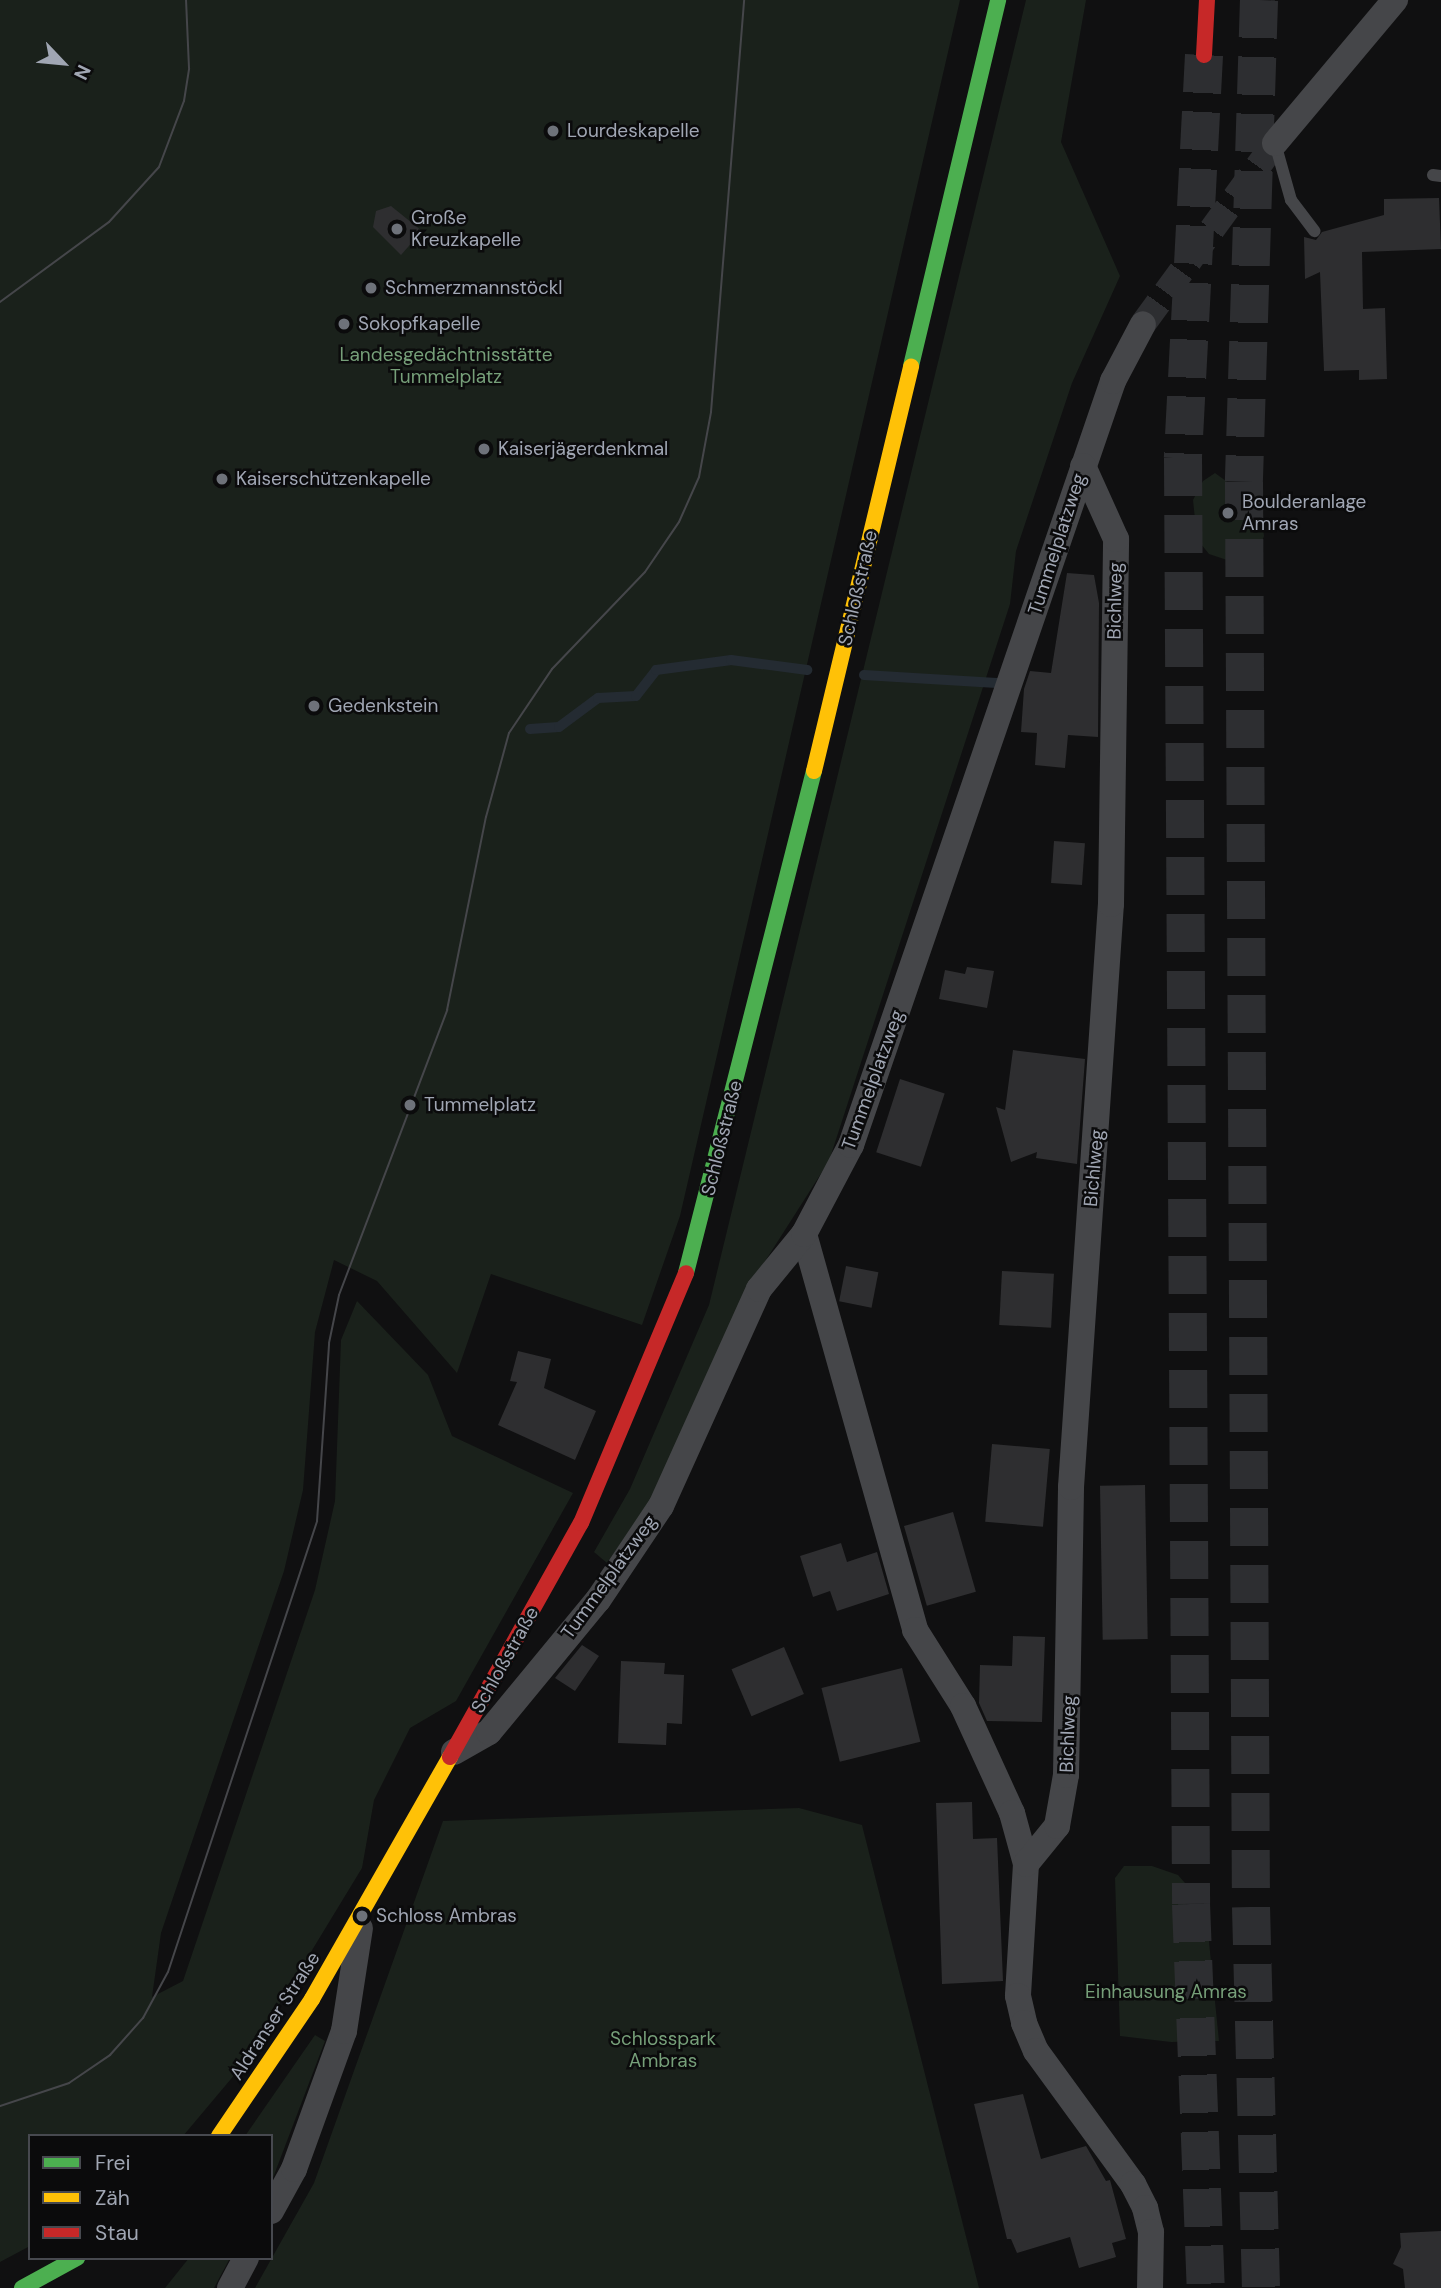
<!DOCTYPE html>
<meta charset="utf-8">
<style>
body{margin:0}
#map{position:relative;width:1441px;height:2288px;overflow:hidden;background:#101011;font-family:"DM Sans",sans-serif}
div>[style]{position:absolute}
.green>*{inset:0;background:#1a211b}
.stream>*{height:10px;margin:-5px;padding:0 5px;transform-origin:5px;border-radius:5px;background:#242b32}
.building>*{inset:0;background:#2e2e30;transform-origin:0 0}
.street-tunnel>*{height:26px;margin-top:-13px;transform-origin:0;background:repeating-linear-gradient(90deg,#2d2e31 0 26px,transparent 0 39px)}
.highway-tunnel>*{height:38px;margin-top:-19px;transform-origin:0;background:repeating-linear-gradient(90deg,#2d2e31 0 38px,transparent 0 57px)}
.lane>*{height:12px;margin:-6px;padding:0 6px;transform-origin:6px;border-radius:6px;background:#454649}
.street>*{height:26px;margin:-13px;padding:0 13px;transform-origin:13px;border-radius:13px;background:#454649}
.fast>*{height:16px;margin:-8px;padding:0 8px;transform-origin:8px;border-radius:8px;background:#4caf50}
.slow>*{height:16px;margin:-8px;padding:0 8px;transform-origin:8px;border-radius:8px;background:#ffc107}
.jam>*{height:16px;margin:-8px;padding:0 8px;transform-origin:8px;border-radius:8px;background:#c62828}
.tram>*{height:2px;margin:-1px;padding:0 1px;transform-origin:1px;border-radius:1px;background:#45464a}
.dots>*{width:19px;height:19px;translate:-50% -50%;box-sizing:border-box;border:4px solid #0b0b0c;border-radius:50%}
span{translate:-50% -50%;white-space:nowrap;text-align:center;line-height:1.15;-webkit-text-stroke:5px #0b0b0c;paint-order:stroke}
.poi-label{font-size:19px;color:#a0a6b3}
.left{translate:0 -50%;text-align:left}
.park-label{font-size:19px;color:#769f79}
.street-label{font-size:19px;color:#a0a6b3}
.legend{position:absolute;left:28px;top:2134px;width:245px;height:126px;box-sizing:border-box;background:#0b0b0c;border:2px solid #47494f;margin:0;padding:9px 12px;list-style:none;font-size:21px;color:#a0a6b3}
.legend li{display:flex;align-items:center;gap:14px;height:35px}
.legend b{width:35px;border:2px solid #47494f}
.north{position:absolute;left:28px;top:28px;width:70px;height:70px;-webkit-text-stroke:5px #0b0b0c;paint-order:stroke;rotate:116deg;font-size:19px;font-weight:700;line-height:28px;text-align:center;color:#a0a6b3}
.north::after{content:'';display:block;margin:auto;width:24px;height:32px;background:#a0a6b3;clip-path:polygon(50% 0,100% 100%,50% 72%,0 100%)}
</style>
<div id="map">
<div class="green">
<div style="clip-path:polygon(0 0,960px 0,680px 1216px,642px 1325px,491px 1274px,457px 1373px,377px 1281px,334px 1260px,315px 1332px,303px 1490px,284px 1571px,161px 1933px,152px 1997px,183px 1981px,315px 1590px,335px 1501px,341px 1340px,357px 1301px,428px 1375px,452px 1436px,573px 1493px,456px 1701px,410px 1728px,374px 1800px,362px 1868px,241px 2067px,183px 2136px,30px 2136px,30px 2246px,0 2262px)"></div>
<div style="clip-path:polygon(1026px 0,1086px 0,1061px 142px,1120px 276px,1072px 383px,1016px 551px,1010px 604px,829px 1161px,753px 1280px,655px 1494px,607px 1563px,594px 1552px,630px 1489px,709px 1305px)"></div>
<div style="clip-path:polygon(1215px 473px,1237px 489px,1253px 493px,1260px 505px,1264px 536px,1254px 563px,1239px 564px,1209px 554px,1197px 539px,1193px 500px,1203px 481px)"></div>
<div style="clip-path:polygon(799px 1808px,862px 1825px,979px 2288px,255px 2288px,314px 2183px,443px 1821px)"></div>
<div style="clip-path:polygon(1124px 1866px,1152px 1866px,1178px 1875px,1185px 1883px,1186px 1917px,1208px 1932px,1219px 2041px,1171px 2042px,1120px 2036px,1115px 1878px)"></div>
<div style="clip-path:polygon(315px 2035px,325px 2041px,271px 2183px,271px 2136px,245px 2136px)"></div>
<div style="clip-path:polygon(189px 2258px,230px 2258px,214px 2288px,165px 2288px)"></div>
</div>
<div class="stream">
<div style="left:864px;top:675px;width:133px;rotate:3.4deg"></div>
<div style="left:530px;top:729px;width:29px;rotate:-4deg"></div>
<div style="left:559px;top:727px;width:49px;rotate:-36.6deg"></div>
<div style="left:598px;top:698px;width:38px;rotate:-3deg"></div>
<div style="left:636px;top:696px;width:33px;rotate:-52deg"></div>
<div style="left:656px;top:670px;width:76px;rotate:-7.6deg"></div>
<div style="left:731px;top:660px;width:77px;rotate:7.5deg"></div>
</div>
<div class="building">
<div style="clip-path:polygon(1439px 198px,1441px 249px,1362px 252px,1363px 309px,1385px 308px,1387px 379px,1359px 380px,1359px 370px,1324px 371px,1320px 272px,1305px 279px,1304px 237px,1316px 240px,1322px 232px,1384px 215px,1384px 199px)"></div>
<div style="clip-path:polygon(391px 206px,422px 231px,401px 255px,373px 227px,376px 211px)"></div>
<div style="clip-path:polygon(1067px 573px,1094px 575px,1099px 603px,1098px 737px,1068px 735px,1065px 768px,1035px 765px,1037px 733px,1021px 732px,1024px 689px,1030px 671px,1051px 673px)"></div>
<div style="left:1054px;top:841px;width:31px;height:42px;rotate:4deg"></div>
<div style="clip-path:polygon(967px 967px,994px 971px,987px 1008px,939px 999px,945px 970px,965px 974px)"></div>
<div style="clip-path:polygon(1013px 1050px,1085px 1059px,1077px 1164px,1036px 1158px,1037px 1152px,1011px 1162px,996px 1107px,1005px 1110px)"></div>
<div style="left:900px;top:1079px;width:47px;height:77px;rotate:18deg"></div>
<div style="left:846px;top:1266px;width:33px;height:36px;rotate:11deg"></div>
<div style="left:1002px;top:1271px;width:52px;height:54px;rotate:3deg"></div>
<div style="clip-path:polygon(518px 1351px,551px 1359px,544px 1388px,596px 1411px,575px 1460px,498px 1425px,517px 1382px,510px 1381px)"></div>
<div style="left:992px;top:1444px;width:58px;height:78px;rotate:5deg"></div>
<div style="left:1145px;top:1485px;width:154px;height:45px;rotate:89deg"></div>
<div style="left:953px;top:1512px;width:83px;height:51px;rotate:74deg"></div>
<div style="clip-path:polygon(841px 1543px,847px 1562px,877px 1552px,889px 1594px,837px 1611px,830px 1591px,813px 1597px,800px 1556px)"></div>
<div style="clip-path:polygon(1013px 1636px,1045px 1637px,1042px 1722px,987px 1721px,979px 1703px,980px 1665px,1012px 1666px)"></div>
<div style="clip-path:polygon(582px 1645px,599px 1656px,575px 1691px,555px 1678px)"></div>
<div style="left:784px;top:1647px;width:51px;height:57px;rotate:67deg"></div>
<div style="clip-path:polygon(621px 1661px,665px 1663px,664px 1674px,684px 1675px,682px 1724px,667px 1723px,666px 1745px,618px 1743px)"></div>
<div style="left:902px;top:1668px;width:76px;height:83px;rotate:76deg"></div>
<div style="clip-path:polygon(972px 1802px,973px 1839px,997px 1838px,1003px 1981px,942px 1984px,936px 1803px)"></div>
<div style="clip-path:polygon(1023px 2094px,1041px 2159px,1086px 2146px,1106px 2181px,1110px 2180px,1126px 2239px,1112px 2243px,1116px 2257px,1079px 2268px,1070px 2237px,1017px 2253px,1011px 2239px,1007px 2239px,974px 2104px)"></div>
<div style="clip-path:polygon(1441px 2231px,1441px 2288px,1405px 2288px,1403px 2269px,1393px 2264px,1401px 2247px,1400px 2233px)"></div>
</div>
<div class="street-tunnel">
<div style="left:1143px;top:324px;width:224px;rotate:-53.9deg"></div>
</div>
<div class="highway-tunnel">
<div style="left:1259px;top:0;width:482px;rotate:91.8deg"></div>
<div style="left:1244px;top:482px;width:1425px;rotate:89.72deg"></div>
<div style="left:1251px;top:1907px;width:381px;rotate:88.5deg"></div>
<div style="left:1204px;top:55px;width:404px;rotate:93deg"></div>
<div style="left:1183px;top:458px;width:1446px;rotate:89.68deg"></div>
<div style="left:1191px;top:1904px;width:384px;rotate:87.8deg"></div>
</div>
<div class="lane">
<div style="left:1275px;top:143px;width:59px;rotate:74.3deg"></div>
<div style="left:1291px;top:200px;width:39px;rotate:53deg"></div>
<div style="left:1433px;top:175px;width:8px;rotate:7deg"></div>
</div>
<div class="street">
<div style="left:1275px;top:143px;width:187px;rotate:-50deg"></div>
<div style="left:804px;top:1234px;width:411px;rotate:74.3deg"></div>
<div style="left:915px;top:1630px;width:90px;rotate:57.7deg"></div>
<div style="left:963px;top:1706px;width:118px;rotate:65.4deg"></div>
<div style="left:1012px;top:1813px;width:53px;rotate:74.6deg"></div>
<div style="left:1026px;top:1864px;width:132px;rotate:93.5deg"></div>
<div style="left:1018px;top:1996px;width:28px;rotate:77deg"></div>
<div style="left:1024px;top:2023px;width:30px;rotate:67deg"></div>
<div style="left:1036px;top:2051px;width:165px;rotate:53.9deg"></div>
<div style="left:1133px;top:2184px;width:27px;rotate:63deg"></div>
<div style="left:1145px;top:2208px;width:25px;rotate:76deg"></div>
<div style="left:1151px;top:2232px;width:56px;rotate:91deg"></div>
<div style="left:454px;top:1752px;width:40px;rotate:-29.7deg"></div>
<div style="left:489px;top:1732px;width:171px;rotate:-50.5deg"></div>
<div style="left:598px;top:1600px;width:113px;rotate:-56.2deg"></div>
<div style="left:661px;top:1506px;width:238px;rotate:-65.7deg"></div>
<div style="left:759px;top:1289px;width:71px;rotate:-50.7deg"></div>
<div style="left:804px;top:1234px;width:101px;rotate:-62.2deg"></div>
<div style="left:851px;top:1145px;width:808px;rotate:-71.07deg"></div>
<div style="left:1113px;top:381px;width:64px;rotate:-62.2deg"></div>
<div style="left:1026px;top:1864px;width:49px;rotate:-50.8deg"></div>
<div style="left:1057px;top:1826px;width:52px;rotate:-80deg"></div>
<div style="left:1066px;top:1775px;width:288px;rotate:-89deg"></div>
<div style="left:1071px;top:1487px;width:584px;rotate:-86.08deg"></div>
<div style="left:1111px;top:904px;width:365px;rotate:-89.2deg"></div>
<div style="left:1116px;top:539px;width:80px;rotate:-114.3deg"></div>
<div style="left:271px;top:2211px;width:48px;rotate:-61.3deg"></div>
<div style="left:294px;top:2169px;width:147px;rotate:-70.1deg"></div>
<div style="left:344px;top:2031px;width:104px;rotate:-81.2deg"></div>
<div style="left:230px;top:2288px;width:34px;rotate:-62deg"></div>
</div>
<div class="fast">
<div style="left:911px;top:366px;width:376px;rotate:-76.6deg"></div>
<div style="left:686px;top:1273px;width:518px;rotate:-75.7deg"></div>
<div style="left:22px;top:2288px;width:63px;rotate:-28.6deg"></div>
</div>
<div class="slow">
<div style="left:814px;top:771px;width:416px;rotate:-76.5deg"></div>
<div style="left:219px;top:2136px;width:166px;rotate:-55.8deg"></div>
<div style="left:312px;top:1999px;width:279px;rotate:-60.3deg"></div>
</div>
<div class="jam">
<div style="left:1204px;top:55px;width:55px;rotate:-86.9deg"></div>
<div style="left:450px;top:1757px;width:268px;rotate:-60.8deg"></div>
<div style="left:581px;top:1523px;width:271px;rotate:-67.2deg"></div>
</div>
<div class="tram">
<div style="left:0;top:302px;width:135px;rotate:-36.3deg"></div>
<div style="left:109px;top:222px;width:74px;rotate:-47.7deg"></div>
<div style="left:159px;top:167px;width:71px;rotate:-69.3deg"></div>
<div style="left:184px;top:101px;width:33px;rotate:-81deg"></div>
<div style="left:189px;top:68px;width:68px;rotate:-92.5deg"></div>
<div style="left:0;top:2106px;width:73px;rotate:-18.4deg"></div>
<div style="left:69px;top:2083px;width:50px;rotate:-34.3deg"></div>
<div style="left:110px;top:2055px;width:50px;rotate:-48.3deg"></div>
<div style="left:143px;top:2018px;width:52px;rotate:-61.5deg"></div>
<div style="left:168px;top:1972px;width:475px;rotate:-71.7deg"></div>
<div style="left:317px;top:1521px;width:178px;rotate:-86.1deg"></div>
<div style="left:329px;top:1343px;width:49px;rotate:-78.2deg"></div>
<div style="left:339px;top:1295px;width:305px;rotate:-69.2deg"></div>
<div style="left:447px;top:1010px;width:197px;rotate:-78.6deg"></div>
<div style="left:486px;top:817px;width:87px;rotate:-74.7deg"></div>
<div style="left:509px;top:733px;width:77px;rotate:-56.1deg"></div>
<div style="left:552px;top:669px;width:134px;rotate:-46.2deg"></div>
<div style="left:645px;top:572px;width:60px;rotate:-55.8deg"></div>
<div style="left:679px;top:522px;width:49px;rotate:-66deg"></div>
<div style="left:699px;top:477px;width:66px;rotate:-79.5deg"></div>
<div style="left:711px;top:412px;width:413px;rotate:-85.4deg"></div>
</div>
<div class="dots">
<div style="left:553px;top:131px;background:#6e727a"></div>
<div style="left:397px;top:229px;background:#6e727a"></div>
<div style="left:371px;top:288px;background:#6e727a"></div>
<div style="left:344px;top:324px;background:#6e727a"></div>
<div style="left:484px;top:449px;background:#6e727a"></div>
<div style="left:222px;top:479px;background:#6e727a"></div>
<div style="left:1228px;top:513px;background:#6e727a"></div>
<div style="left:314px;top:706px;background:#6e727a"></div>
<div style="left:410px;top:1105px;background:#6e727a"></div>
<div style="left:362px;top:1916px;background:#6e727a"></div>
</div>
<div class="poi-label">
<span class="left" style="left:567px;top:131px">Lourdeskapelle</span>
<span class="left" style="left:411px;top:229px">Große<br>Kreuzkapelle</span>
<span class="left" style="left:385px;top:288px">Schmerzmannstöckl</span>
<span class="left" style="left:358px;top:324px">Sokopfkapelle</span>
<span class="left" style="left:498px;top:449px">Kaiserjägerdenkmal</span>
<span class="left" style="left:236px;top:479px">Kaiserschützenkapelle</span>
<span class="left" style="left:1242px;top:513px">Boulderanlage<br>Amras</span>
<span class="left" style="left:328px;top:706px">Gedenkstein</span>
<span class="left" style="left:424px;top:1105px">Tummelplatz</span>
<span class="left" style="left:376px;top:1916px">Schloss Ambras</span>
</div>
<div class="park-label">
<span style="left:446px;top:366px">Landesgedächtnisstätte<br>Tummelplatz</span>
<span style="left:1166px;top:1992px">Einhausung Amras</span>
<span style="left:663px;top:2050px">Schlosspark<br>Ambras</span>
</div>
<div class="street-label">
<span style="left:1057px;top:544px;rotate:-72deg">Tummelplatzweg</span>
<span style="left:858px;top:588px;rotate:-77deg">Schloßstraße</span>
<span style="left:1115px;top:601px;rotate:-89deg">Bichlweg</span>
<span style="left:873px;top:1080px;rotate:-70deg">Tummelplatzweg</span>
<span style="left:722px;top:1138px;rotate:-76deg">Schloßstraße</span>
<span style="left:1094px;top:1168px;rotate:-85deg">Bichlweg</span>
<span style="left:609px;top:1577px;rotate:-54deg">Tummelplatzweg</span>
<span style="left:505px;top:1660px;rotate:-61deg">Schloßstraße</span>
<span style="left:1068px;top:1734px;rotate:-88deg">Bichlweg</span>
<span style="left:275px;top:2016px;rotate:-57deg">Aldranser Straße</span>
</div>
<ul class="legend">
<li><b style="height:9px;background:#4caf50"></b>Frei</li>
<li><b style="height:9px;background:#ffc107"></b>Zäh</li>
<li><b style="height:9px;background:#c62828"></b>Stau</li>
</ul>
<div class="north">N</div>
</div>
